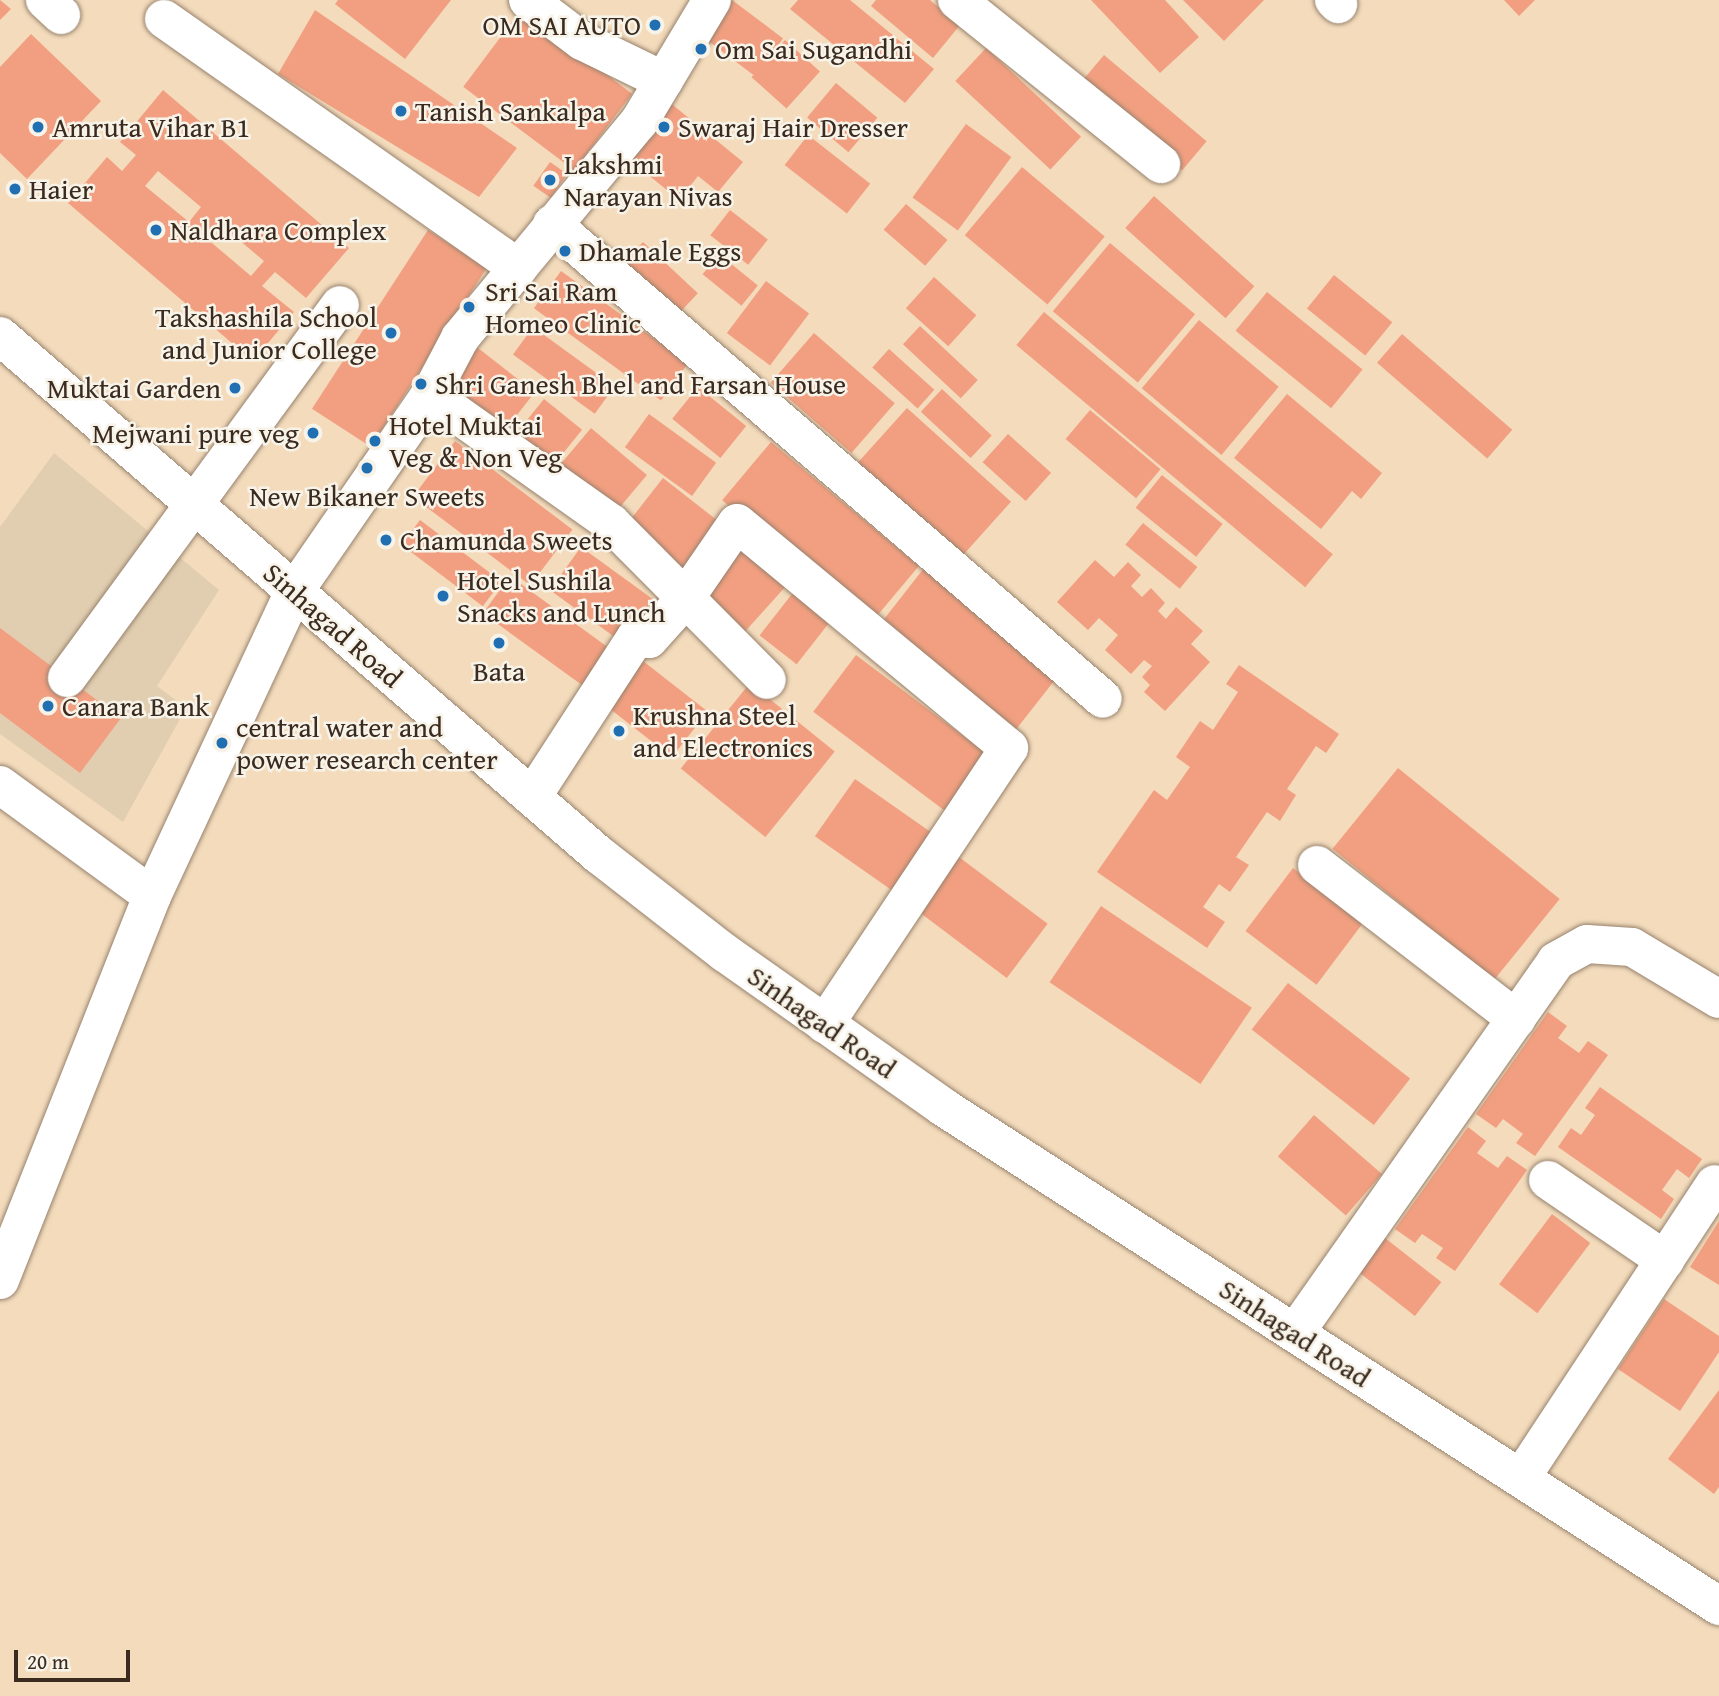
<!DOCTYPE html>
<style>
body{margin:0}
#map{position:relative;width:1719px;height:1696px;overflow:hidden;background:#f3dbbc;font-family:"Gentium Book Plus",serif}
div>[style]{position:absolute}
.built>*{inset:0;background:#e1ceb1}
.building>*{inset:0;background:#f29f81;transform-origin:0 0}
.roads{filter:drop-shadow(0 0 2px #97826d) drop-shadow(0 0 2px #97826d)}
.minor>*{height:38px;margin:-19px;padding:0 19px;transform-origin:19px;border-radius:19px;background:#fff}
.major>*{height:38px;margin:-19px;padding:0 19px;transform-origin:19px;border-radius:19px;background:#fff}
.dots>*{width:19px;height:19px;translate:-50% -50%;box-sizing:border-box;border:4px solid #f7f3e8;border-radius:50%}
span{translate:-50% -50%;white-space:nowrap;text-align:center;line-height:1.15;-webkit-text-stroke:5px #f7f3e8;paint-order:stroke}
.poi-label{font-size:28px;color:#3b2a1e}
.right{translate:-100% -50%;text-align:right}
.left{translate:0 -50%;text-align:left}
.street-label{font-size:28px;color:#3b2a1e}
.scale{position:absolute;left:14px;top:1650px;width:116px;height:32px;box-sizing:border-box;border:4px solid #3b2a1e;border-top:0;padding-left:9px;font-size:21px;line-height:24px;white-space:nowrap;color:#3b2a1e;-webkit-text-stroke:5px #f7f3e8;paint-order:stroke}
</style>
<div id="map">
<div class="built">
<div style="clip-path:polygon(54px 453px,219px 590px,157px 686px,186px 708px,123px 822px,0 734px,0 527px)"></div>
</div>
<div class="building">
<div style="clip-path:polygon(0 0,11px 9px,0 20px)"></div>
<div style="clip-path:polygon(338px 0,451px 0,405px 59px,335px 4px)"></div>
<div style="left:732px;top:0;width:64px;height:47px;rotate:37deg"></div>
<div style="clip-path:polygon(798px 0,850px 0,934px 69px,905px 103px,790px 9px)"></div>
<div style="clip-path:polygon(876px 0,930px 0,960px 25px,933px 58px,871px 6px)"></div>
<div style="clip-path:polygon(1091px 0,1165px 0,1199px 37px,1160px 73px)"></div>
<div style="clip-path:polygon(1183px 0,1264px 0,1224px 41px)"></div>
<div style="clip-path:polygon(1504px 0,1535px 0,1519px 16px)"></div>
<div style="clip-path:polygon(315px 10px,517px 148px,479px 197px,278px 74px)"></div>
<div style="left:521px;top:10px;width:139px;height:96px;rotate:37deg"></div>
<div style="clip-path:polygon(31px 34px,101px 101px,27px 179px,0 153px,0 67px)"></div>
<div style="left:785px;top:40px;width:47px;height:50px;rotate:42deg"></div>
<div style="left:986px;top:48px;width:130px;height:45px;rotate:43deg"></div>
<div style="left:1104px;top:55px;width:134px;height:38px;rotate:40deg"></div>
<div style="left:836px;top:83px;width:54px;height:45px;rotate:40deg"></div>
<div style="clip-path:polygon(evenodd,163px 90px,349px 248px,306px 298px,275px 272px,262px 286px,294px 312px,253px 361px,68px 203px,107px 157px,122px 171px,136px 155px,120px 142px,163px 90px,158px 171px,201px 207px,189px 222px,145px 186px,158px 171px,163px 90px,219px 223px,264px 261px,251px 276px,206px 238px,219px 223px)"></div>
<div style="clip-path:polygon(663px 97px,743px 162px,718px 192px,698px 176px,679px 200px,619px 151px)"></div>
<div style="left:966px;top:124px;width:56px;height:91px;rotate:36deg"></div>
<div style="left:808px;top:135px;width:79px;height:38px;rotate:38deg"></div>
<div style="left:550px;top:162px;width:21px;height:29px;rotate:35deg"></div>
<div style="left:1022px;top:167px;width:108px;height:89px;rotate:40deg"></div>
<div style="left:1154px;top:196px;width:135px;height:43px;rotate:42deg"></div>
<div style="left:906px;top:204px;width:55px;height:34px;rotate:41deg"></div>
<div style="left:730px;top:210px;width:48px;height:32px;rotate:38deg"></div>
<div style="left:428px;top:230px;width:70px;height:213px;rotate:33deg"></div>
<div style="left:643px;top:242px;width:75px;height:33px;rotate:43deg"></div>
<div style="left:1110px;top:243px;width:111px;height:89px;rotate:40deg"></div>
<div style="left:719px;top:254px;width:50px;height:26px;rotate:39deg"></div>
<div style="left:561px;top:271px;width:157px;height:46px;rotate:36deg"></div>
<div style="left:1334px;top:275px;width:75px;height:43px;rotate:39deg"></div>
<div style="left:934px;top:277px;width:57px;height:42px;rotate:42deg"></div>
<div style="left:766px;top:281px;width:54px;height:65px;rotate:37deg"></div>
<div style="left:1267px;top:292px;width:123px;height:50px;rotate:39deg"></div>
<div style="left:1044px;top:312px;width:377px;height:43px;rotate:40deg"></div>
<div style="left:1199px;top:320px;width:104px;height:89px;rotate:40deg"></div>
<div style="left:920px;top:326px;width:79px;height:25px;rotate:43deg"></div>
<div style="left:533px;top:327px;width:101px;height:34px;rotate:36deg"></div>
<div style="left:814px;top:333px;width:107px;height:66px;rotate:41deg"></div>
<div style="left:1402px;top:334px;width:146px;height:38px;rotate:41deg"></div>
<div style="left:478px;top:348px;width:72px;height:61px;rotate:38deg"></div>
<div style="left:889px;top:349px;width:61px;height:25px;rotate:42deg"></div>
<div style="left:698px;top:387px;width:62px;height:41px;rotate:39deg"></div>
<div style="left:942px;top:389px;width:68px;height:31px;rotate:43deg"></div>
<div style="clip-path:polygon(1287px 394px,1382px 473px,1361px 499px,1352px 491px,1321px 529px,1234px 458px)"></div>
<div style="left:544px;top:399px;width:49px;height:46px;rotate:39deg"></div>
<div style="left:907px;top:408px;width:140px;height:76px;rotate:42deg"></div>
<div style="left:1090px;top:410px;width:92px;height:38px;rotate:40deg"></div>
<div style="left:649px;top:414px;width:83px;height:41px;rotate:36deg"></div>
<div style="left:591px;top:428px;width:73px;height:50px;rotate:40deg"></div>
<div style="left:1008px;top:434px;width:58px;height:38px;rotate:42deg"></div>
<div style="left:455px;top:441px;width:147px;height:70px;rotate:37deg"></div>
<div style="left:771px;top:442px;width:193px;height:76px;rotate:40deg"></div>
<div style="left:1162px;top:475px;width:78px;height:42px;rotate:39deg"></div>
<div style="left:663px;top:478px;width:75px;height:64px;rotate:38deg"></div>
<div style="left:420px;top:520px;width:102px;height:31px;rotate:37deg"></div>
<div style="left:1143px;top:523px;width:70px;height:28px;rotate:39deg"></div>
<div style="left:744px;top:540px;width:62px;height:72px;rotate:42deg"></div>
<div style="left:581px;top:547px;width:89px;height:53px;rotate:36deg"></div>
<div style="clip-path:polygon(1095px 560px,1114px 577px,1128px 562px,1141px 575px,1131px 586px,1142px 597px,1151px 588px,1165px 603px,1158px 611px,1166px 619px,1176px 607px,1203px 631px,1191px 644px,1210px 662px,1165px 711px,1144px 692px,1150px 685px,1142px 677px,1152px 666px,1144px 660px,1131px 674px,1105px 650px,1118px 635px,1099px 618px,1088px 630px,1057px 602px)"></div>
<div style="left:924px;top:568px;width:172px;height:77px;rotate:38deg"></div>
<div style="left:510px;top:576px;width:127px;height:46px;rotate:36deg"></div>
<div style="left:799px;top:585px;width:47px;height:64px;rotate:38deg"></div>
<div style="clip-path:polygon(0 628px,121px 718px,80px 773px,0 713px)"></div>
<div style="left:856px;top:655px;width:166px;height:71px;rotate:37deg"></div>
<div style="left:643px;top:661px;width:82px;height:58px;rotate:38deg"></div>
<div style="clip-path:polygon(1239px 665px,1339px 734px,1326px 753px,1316px 746px,1287px 789px,1296px 795px,1280px 821px,1267px 812px,1236px 857px,1249px 865px,1230px 892px,1219px 884px,1203px 907px,1225px 922px,1207px 948px,1097px 872px,1154px 790px,1167px 800px,1190px 767px,1176px 757px,1200px 721px,1213px 730px,1238px 692px,1226px 684px)"></div>
<div style="left:750px;top:683px;width:109px;height:110px;rotate:39deg"></div>
<div style="left:1398px;top:768px;width:208px;height:104px;rotate:39deg"></div>
<div style="left:855px;top:779px;width:98px;height:70px;rotate:35deg"></div>
<div style="left:959px;top:857px;width:111px;height:68px;rotate:37deg"></div>
<div style="left:1293px;top:868px;width:89px;height:79px;rotate:37deg"></div>
<div style="left:1101px;top:906px;width:182px;height:92px;rotate:34deg"></div>
<div style="left:1288px;top:983px;width:155px;height:59px;rotate:38deg"></div>
<div style="clip-path:polygon(1548px 1012px,1567px 1026px,1558px 1038px,1579px 1053px,1588px 1041px,1608px 1055px,1535px 1156px,1516px 1143px,1523px 1134px,1503px 1119px,1496px 1128px,1476px 1114px)"></div>
<div style="clip-path:polygon(1600px 1087px,1702px 1159px,1689px 1178px,1677px 1169px,1662px 1190px,1674px 1199px,1661px 1219px,1558px 1147px,1571px 1128px,1581px 1135px,1595px 1115px,1585px 1108px)"></div>
<div style="left:1314px;top:1115px;width:90px;height:55px;rotate:41deg"></div>
<div style="clip-path:polygon(1468px 1127px,1486px 1141px,1477px 1153px,1498px 1168px,1507px 1156px,1527px 1170px,1455px 1271px,1436px 1258px,1443px 1248px,1422px 1234px,1415px 1243px,1395px 1229px)"></div>
<div style="left:1552px;top:1214px;width:48px;height:88px;rotate:37deg"></div>
<div style="clip-path:polygon(1719px 1221px,1719px 1285px,1690px 1267px)"></div>
<div style="left:1376px;top:1231px;width:83px;height:43px;rotate:38deg"></div>
<div style="clip-path:polygon(1664px 1299px,1719px 1336px,1719px 1352px,1680px 1411px,1618px 1369px)"></div>
<div style="clip-path:polygon(1719px 1390px,1719px 1487px,1714px 1494px,1668px 1459px)"></div>
</div>
<div class="roads">
<div class="minor">
<div style="left:45px;top:0;width:22px;rotate:43deg"></div>
<div style="left:528px;top:0;width:68px;rotate:37.2deg"></div>
<div style="left:582px;top:41px;width:91px;rotate:26deg"></div>
<div style="left:957px;top:0;width:262px;rotate:38.8deg"></div>
<div style="left:1334px;top:0;width:6px;rotate:45deg"></div>
<div style="left:164px;top:19px;width:433px;rotate:35.1deg"></div>
<div style="left:552px;top:224px;width:727px;rotate:40.76deg"></div>
<div style="left:430px;top:395px;width:222px;rotate:35.3deg"></div>
<div style="left:611px;top:523px;width:221px;rotate:45.2deg"></div>
<div style="left:67px;top:678px;width:462px;rotate:-53.8deg"></div>
<div style="left:0;top:785px;width:188px;rotate:36.1deg"></div>
<div style="left:532px;top:797px;width:191px;rotate:-57deg"></div>
<div style="left:636px;top:637px;width:13px;rotate:9deg"></div>
<div style="left:649px;top:639px;width:52px;rotate:-48.1deg"></div>
<div style="left:684px;top:600px;width:93px;rotate:-55.5deg"></div>
<div style="left:737px;top:523px;width:353px;rotate:39.6deg"></div>
<div style="left:1009px;top:748px;width:332px;rotate:123.7deg"></div>
<div style="left:1317px;top:865px;width:252px;rotate:37.7deg"></div>
<div style="left:1548px;top:1180px;width:142px;rotate:34.4deg"></div>
<div style="left:0;top:1280px;width:413px;rotate:-68.4deg"></div>
<div style="left:152px;top:896px;width:336px;rotate:-65deg"></div>
<div style="left:294px;top:592px;width:239px;rotate:-55.4deg"></div>
<div style="left:430px;top:395px;width:64px;rotate:-62.2deg"></div>
<div style="left:460px;top:338px;width:281px;rotate:-50.4deg"></div>
<div style="left:639px;top:122px;width:142px;rotate:-59.1deg"></div>
<div style="left:1295px;top:1333px;width:454px;rotate:-54.9deg"></div>
<div style="left:1556px;top:961px;width:35px;rotate:-29deg"></div>
<div style="left:1587px;top:944px;width:45px;rotate:3.8deg"></div>
<div style="left:1632px;top:947px;width:101px;rotate:30.9deg"></div>
<div style="left:1521px;top:1478px;width:352px;rotate:-56.6deg"></div>
</div>
<div class="major">
<div style="left:0;top:336px;width:793px;rotate:40.91deg"></div>
<div style="left:599px;top:855px;width:160px;rotate:37.9deg"></div>
<div style="left:725px;top:953px;width:267px;rotate:35.2deg"></div>
<div style="left:943px;top:1107px;width:923px;rotate:32.74deg"></div>
</div>
</div>
<div class="dots">
<div style="left:655px;top:25px;background:#1f6fb2"></div>
<div style="left:701px;top:49px;background:#1f6fb2"></div>
<div style="left:401px;top:111px;background:#1f6fb2"></div>
<div style="left:38px;top:127px;background:#1f6fb2"></div>
<div style="left:664px;top:127px;background:#1f6fb2"></div>
<div style="left:550px;top:180px;background:#1f6fb2"></div>
<div style="left:15px;top:189px;background:#1f6fb2"></div>
<div style="left:156px;top:230px;background:#1f6fb2"></div>
<div style="left:565px;top:251px;background:#1f6fb2"></div>
<div style="left:469px;top:307px;background:#1f6fb2"></div>
<div style="left:391px;top:333px;background:#1f6fb2"></div>
<div style="left:421px;top:384px;background:#1f6fb2"></div>
<div style="left:235px;top:388px;background:#1f6fb2"></div>
<div style="left:313px;top:433px;background:#1f6fb2"></div>
<div style="left:375px;top:441px;background:#1f6fb2"></div>
<div style="left:367px;top:468px;background:#1f6fb2"></div>
<div style="left:386px;top:540px;background:#1f6fb2"></div>
<div style="left:443px;top:596px;background:#1f6fb2"></div>
<div style="left:499px;top:643px;background:#1f6fb2"></div>
<div style="left:48px;top:706px;background:#1f6fb2"></div>
<div style="left:619px;top:731px;background:#1f6fb2"></div>
<div style="left:222px;top:743px;background:#1f6fb2"></div>
</div>
<div class="poi-label">
<span class="right" style="left:641px;top:25px">OM SAI AUTO</span>
<span class="left" style="left:715px;top:49px">Om Sai Sugandhi</span>
<span class="left" style="left:415px;top:111px">Tanish Sankalpa</span>
<span class="left" style="left:52px;top:127px">Amruta Vihar B1</span>
<span class="left" style="left:678px;top:127px">Swaraj Hair Dresser</span>
<span class="left" style="left:564px;top:180px">Lakshmi<br>Narayan Nivas</span>
<span class="left" style="left:29px;top:189px">Haier</span>
<span class="left" style="left:170px;top:230px">Naldhara Complex</span>
<span class="left" style="left:579px;top:251px">Dhamale Eggs</span>
<span class="left" style="left:485px;top:307px">Sri Sai Ram<br>Homeo Clinic</span>
<span class="right" style="left:377px;top:333px">Takshashila School<br>and Junior College</span>
<span class="left" style="left:435px;top:384px">Shri Ganesh Bhel and Farsan House</span>
<span class="right" style="left:221px;top:388px">Muktai Garden</span>
<span class="left" style="left:389px;top:441px">Hotel Muktai<br>Veg &amp; Non Veg</span>
<span class="right" style="left:299px;top:433px">Mejwani pure veg</span>
<span style="left:367px;top:496px">New Bikaner Sweets</span>
<span class="left" style="left:400px;top:540px">Chamunda Sweets</span>
<span class="left" style="left:457px;top:596px">Hotel Sushila<br>Snacks and Lunch</span>
<span style="left:499px;top:671px">Bata</span>
<span class="left" style="left:62px;top:706px">Canara Bank</span>
<span class="left" style="left:633px;top:731px">Krushna Steel<br>and Electronics</span>
<span class="left" style="left:236px;top:743px">central water and<br>power research center</span>
</div>
<div class="street-label">
<span style="left:333px;top:625px;rotate:41deg">Sinhagad Road</span>
<span style="left:822px;top:1022px;rotate:35deg">Sinhagad Road</span>
<span style="left:1295px;top:1333px;rotate:33deg">Sinhagad Road</span>
</div>
<div class="scale">20 m</div>
</div>
